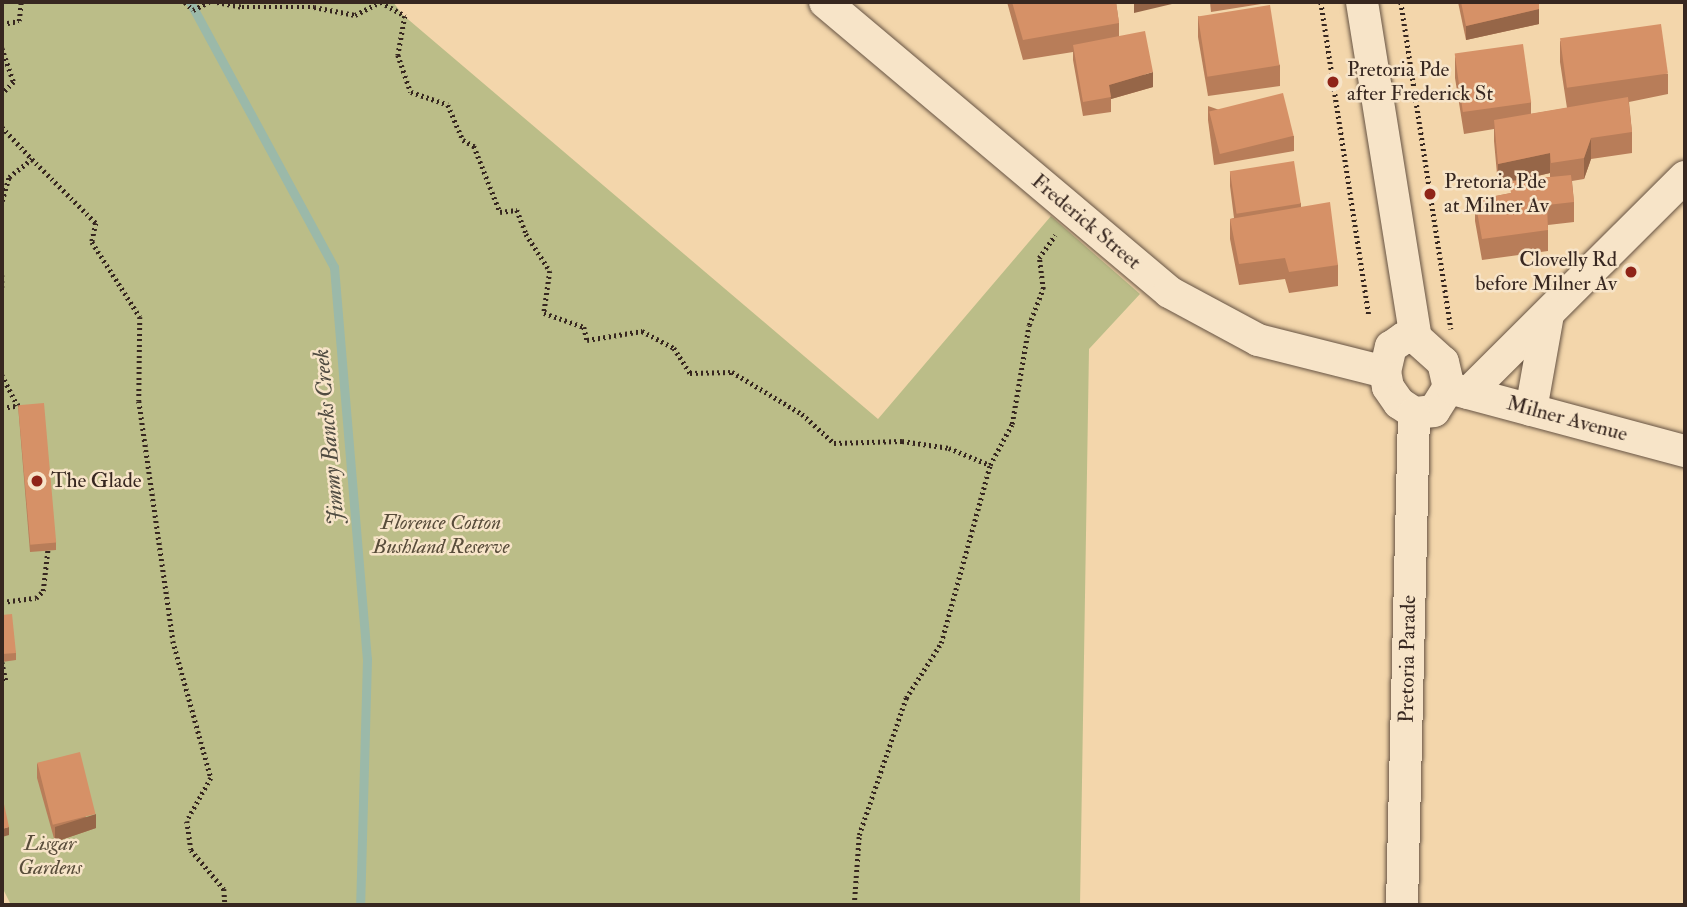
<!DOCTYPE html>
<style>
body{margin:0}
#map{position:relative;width:1687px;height:907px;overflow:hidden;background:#f3d6ab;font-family:"IM FELL Double Pica",serif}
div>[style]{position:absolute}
.green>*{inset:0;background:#bbbd88}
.stream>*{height:9px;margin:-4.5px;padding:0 4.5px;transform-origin:4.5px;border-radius:4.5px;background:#9bb9a9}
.path>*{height:4.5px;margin-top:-2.25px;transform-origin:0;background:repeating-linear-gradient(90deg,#372720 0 2px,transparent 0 5.5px)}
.roads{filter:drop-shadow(0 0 2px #665343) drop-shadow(0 0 2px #665343)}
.street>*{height:32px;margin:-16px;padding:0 16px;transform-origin:16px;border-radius:16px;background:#f7e4c8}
.wall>*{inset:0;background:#b87d59}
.shaded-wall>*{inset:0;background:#966648}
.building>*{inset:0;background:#d69167;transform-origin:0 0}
.dots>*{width:19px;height:19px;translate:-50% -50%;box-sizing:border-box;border:4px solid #f7e4c8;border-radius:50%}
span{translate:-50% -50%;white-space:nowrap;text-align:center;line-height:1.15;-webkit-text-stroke:5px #f7e4c8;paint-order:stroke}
.poi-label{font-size:21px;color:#372720}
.left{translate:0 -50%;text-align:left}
.right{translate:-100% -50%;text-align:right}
.street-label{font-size:21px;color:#372720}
.park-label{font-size:21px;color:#584c3a;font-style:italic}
.water-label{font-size:23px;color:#504c42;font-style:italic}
.frame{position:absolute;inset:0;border:4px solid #372720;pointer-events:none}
</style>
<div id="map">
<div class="green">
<div style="clip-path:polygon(2px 2px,393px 2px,403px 15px,878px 419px,1051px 216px,1140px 294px,1089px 349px,1080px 905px,11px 905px,2px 887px)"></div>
</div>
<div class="stream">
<div style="left:190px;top:2px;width:302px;rotate:61.5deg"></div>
<div style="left:334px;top:267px;width:393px;rotate:85.2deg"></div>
<div style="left:367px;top:659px;width:246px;rotate:91.6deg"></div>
</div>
<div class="path">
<div style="left:185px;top:2px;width:11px;rotate:45deg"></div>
<div style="left:193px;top:10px;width:18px;rotate:-27deg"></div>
<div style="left:217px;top:2px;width:25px;rotate:11deg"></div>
<div style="left:242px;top:7px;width:72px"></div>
<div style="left:314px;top:7px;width:42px;rotate:11deg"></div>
<div style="left:355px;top:15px;width:29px;rotate:-27deg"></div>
<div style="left:381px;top:2px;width:28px;rotate:30deg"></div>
<div style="left:405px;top:16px;width:40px;rotate:100deg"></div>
<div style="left:398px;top:55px;width:39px;rotate:71deg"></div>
<div style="left:411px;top:92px;width:39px;rotate:19deg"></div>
<div style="left:448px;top:105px;width:38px;rotate:67deg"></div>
<div style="left:463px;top:140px;width:13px;rotate:29deg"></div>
<div style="left:474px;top:146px;width:71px;rotate:68.5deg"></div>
<div style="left:500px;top:212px;width:17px;rotate:-7deg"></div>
<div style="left:517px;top:210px;width:26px;rotate:69deg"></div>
<div style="left:526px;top:234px;width:44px;rotate:57deg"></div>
<div style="left:550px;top:271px;width:42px;rotate:98.1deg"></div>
<div style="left:544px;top:313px;width:42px;rotate:19.3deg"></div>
<div style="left:584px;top:327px;width:13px;rotate:77deg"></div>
<div style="left:587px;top:340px;width:56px;rotate:-9.3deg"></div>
<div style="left:642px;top:331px;width:36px;rotate:28deg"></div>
<div style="left:674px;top:348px;width:30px;rotate:57deg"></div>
<div style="left:690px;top:373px;width:42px;rotate:-1.4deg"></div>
<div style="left:732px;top:372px;width:82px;rotate:31deg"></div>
<div style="left:802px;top:414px;width:43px;rotate:42.2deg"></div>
<div style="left:834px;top:443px;width:68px;rotate:-1.7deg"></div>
<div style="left:902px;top:441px;width:48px;rotate:8.5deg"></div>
<div style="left:949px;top:448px;width:44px;rotate:22.5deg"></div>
<div style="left:1321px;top:2px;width:318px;rotate:81.3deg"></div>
<div style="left:1401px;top:2px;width:331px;rotate:81.3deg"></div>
<div style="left:2px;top:24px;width:17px;rotate:-10deg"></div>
<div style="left:19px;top:21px;width:19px;rotate:-84deg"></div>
<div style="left:2px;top:48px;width:36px;rotate:71deg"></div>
<div style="left:14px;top:82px;width:17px;rotate:135deg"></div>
<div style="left:2px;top:127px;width:44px;rotate:46.8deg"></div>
<div style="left:2px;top:201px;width:25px;rotate:-74deg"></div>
<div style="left:9px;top:177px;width:29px;rotate:-38deg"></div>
<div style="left:32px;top:159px;width:91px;rotate:45deg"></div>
<div style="left:96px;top:223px;width:19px;rotate:102deg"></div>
<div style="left:92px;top:242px;width:89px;rotate:57.4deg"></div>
<div style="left:140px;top:317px;width:84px;rotate:90.7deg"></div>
<div style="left:139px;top:401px;width:242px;rotate:81.9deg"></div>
<div style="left:173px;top:641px;width:142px;rotate:74.5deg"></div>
<div style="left:211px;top:778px;width:49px;rotate:119.2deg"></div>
<div style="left:187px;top:821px;width:29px;rotate:82deg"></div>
<div style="left:191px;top:850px;width:51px;rotate:49.8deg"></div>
<div style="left:224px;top:889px;width:16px;rotate:86deg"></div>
<div style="left:2px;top:275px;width:13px;rotate:90deg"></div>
<div style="left:2px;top:375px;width:34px;rotate:63deg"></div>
<div style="left:2px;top:408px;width:20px;rotate:-9deg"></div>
<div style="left:2px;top:602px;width:34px;rotate:-7deg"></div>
<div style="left:36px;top:598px;width:10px;rotate:-45deg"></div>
<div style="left:43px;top:591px;width:44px;rotate:-83.5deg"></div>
<div style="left:2px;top:662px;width:19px;rotate:78deg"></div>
<div style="left:854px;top:905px;width:70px;rotate:-85.9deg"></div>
<div style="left:859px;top:835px;width:145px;rotate:-71.1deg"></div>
<div style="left:906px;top:698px;width:65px;rotate:-57.5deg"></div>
<div style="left:941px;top:643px;width:185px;rotate:-74.6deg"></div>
<div style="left:990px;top:465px;width:47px;rotate:-61.8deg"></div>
<div style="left:1012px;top:424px;width:100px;rotate:-80.3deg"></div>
<div style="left:1029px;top:325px;width:39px;rotate:-69deg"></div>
<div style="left:1043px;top:289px;width:31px;rotate:-97deg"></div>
<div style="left:1039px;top:258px;width:28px;rotate:-55deg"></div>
</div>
<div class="roads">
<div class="street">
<div style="left:825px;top:2px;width:450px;rotate:40.1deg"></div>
<div style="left:1169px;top:292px;width:101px;rotate:28.3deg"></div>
<div style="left:1258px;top:340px;width:131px;rotate:14.1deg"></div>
<div style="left:1362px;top:2px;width:340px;rotate:80.9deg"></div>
<div style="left:1404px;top:338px;width:12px"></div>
<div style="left:1416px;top:338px;width:36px;rotate:42deg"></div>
<div style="left:1443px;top:362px;width:26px;rotate:77deg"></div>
<div style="left:1449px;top:387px;width:28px;rotate:122deg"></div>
<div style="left:1434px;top:411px;width:20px;rotate:174deg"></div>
<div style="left:1414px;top:413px;width:18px;rotate:-146deg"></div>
<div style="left:1399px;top:403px;width:19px;rotate:-125deg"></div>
<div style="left:1388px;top:387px;width:15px;rotate:-101deg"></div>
<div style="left:1385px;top:372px;width:26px;rotate:-77deg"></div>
<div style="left:1391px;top:347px;width:16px;rotate:-35deg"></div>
<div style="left:1453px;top:389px;width:240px;rotate:15deg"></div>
<div style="left:1468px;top:393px;width:306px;rotate:-44.9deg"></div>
<div style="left:1531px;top:410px;width:97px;rotate:-79.9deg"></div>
<div style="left:1402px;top:905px;width:492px;rotate:-88.6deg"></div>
</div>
</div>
<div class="wall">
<div style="clip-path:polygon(1007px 2px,1116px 2px,1119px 23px,1119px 36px,1153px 87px,1111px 99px,1111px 112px,1083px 116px,1073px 60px,1073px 52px,1023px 60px)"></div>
<div style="clip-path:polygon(1210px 2px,1273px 2px,1211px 12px)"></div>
<div style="clip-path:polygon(1458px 2px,1539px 2px,1539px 24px,1466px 40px)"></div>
<div style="clip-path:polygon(1198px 16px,1280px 65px,1280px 86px,1208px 96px,1198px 37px)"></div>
<div style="clip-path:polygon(evenodd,1560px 41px,1668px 74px,1668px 94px,1629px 102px,1632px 132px,1632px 153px,1591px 159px,1584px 179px,1572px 181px,1574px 202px,1574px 222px,1548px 225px,1548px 251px,1482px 260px,1475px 221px,1475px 200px,1511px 193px,1510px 182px,1498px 185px,1494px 141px,1494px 129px,1464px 134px,1455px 78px,1455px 57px,1531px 102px,1531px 114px,1567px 108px,1560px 62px,1560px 41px,1550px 173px,1550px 177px,1521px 180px,1550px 173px)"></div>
<div style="clip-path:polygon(1208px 106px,1294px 136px,1294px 151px,1214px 165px,1208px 120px)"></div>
<div style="clip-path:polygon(1230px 172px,1301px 203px,1301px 207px,1338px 265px,1338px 286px,1289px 293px,1285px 279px,1239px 285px,1230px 239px,1230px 219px,1234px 218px,1230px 186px)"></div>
<div style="clip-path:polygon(18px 405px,56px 542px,56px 550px,30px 552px)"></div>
<div style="clip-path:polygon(2px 615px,16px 653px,16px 660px,2px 662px)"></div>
<div style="clip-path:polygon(37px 763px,96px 828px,55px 842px,37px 778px)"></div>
</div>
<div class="shaded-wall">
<div style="clip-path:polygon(1134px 2px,1172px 2px,1172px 4px,1134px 13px)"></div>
<div style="clip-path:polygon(1539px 9px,1539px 24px,1466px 40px,1466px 26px)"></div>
<div style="clip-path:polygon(1153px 72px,1153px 87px,1111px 99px,1109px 85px)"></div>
<div style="clip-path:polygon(1591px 138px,1591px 159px,1584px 179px,1584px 158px)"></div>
<div style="clip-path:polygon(1550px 153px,1550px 173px,1498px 185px,1498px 164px)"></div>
<div style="clip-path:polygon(96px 814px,96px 828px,55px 842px,55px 827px)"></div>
<div style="clip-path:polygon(9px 827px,9px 835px,2px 837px,2px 829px)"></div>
</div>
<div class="building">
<div style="clip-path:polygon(1012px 2px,1116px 2px,1119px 23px,1023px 40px)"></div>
<div style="clip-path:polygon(1461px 2px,1539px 2px,1539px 9px,1466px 26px)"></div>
<div style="left:1270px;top:5px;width:61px;height:73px;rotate:81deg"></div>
<div style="left:1661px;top:24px;width:50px;height:102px;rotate:82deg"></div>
<div style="clip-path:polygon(1145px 31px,1153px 72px,1109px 85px,1111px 97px,1083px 102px,1073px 45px)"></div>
<div style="left:1523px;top:44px;width:59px;height:69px;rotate:82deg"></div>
<div style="left:1283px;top:93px;width:44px;height:76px;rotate:76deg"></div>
<div style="clip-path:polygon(1628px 97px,1632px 132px,1591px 138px,1584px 158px,1551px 163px,1550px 153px,1498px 164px,1494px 120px)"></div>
<div style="left:1294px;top:161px;width:43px;height:65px;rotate:81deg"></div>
<div style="clip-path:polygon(1571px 175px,1574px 202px,1547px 205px,1548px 230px,1482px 239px,1475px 200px,1511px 193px,1510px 181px)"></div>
<div style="clip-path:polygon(1330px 202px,1338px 265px,1289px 272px,1285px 258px,1239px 264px,1230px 219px)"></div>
<div style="left:44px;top:403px;width:140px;height:26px;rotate:85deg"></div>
<div style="clip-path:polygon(12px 614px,16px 653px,2px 654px,2px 615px)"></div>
<div style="left:80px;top:752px;width:64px;height:44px;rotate:76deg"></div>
<div style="clip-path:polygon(2px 795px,9px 827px,2px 829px)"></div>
</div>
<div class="dots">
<div style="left:1333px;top:82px;background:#8f2418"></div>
<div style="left:1430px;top:194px;background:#8f2418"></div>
<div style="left:1631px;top:272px;background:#8f2418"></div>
<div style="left:37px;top:481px;background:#8f2418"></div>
</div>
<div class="poi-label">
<span class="left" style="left:1347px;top:82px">Pretoria Pde<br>after Frederick St</span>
<span class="left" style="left:1444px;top:194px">Pretoria Pde<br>at Milner Av</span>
<span class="right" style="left:1617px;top:272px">Clovelly Rd<br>before Milner Av</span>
<span class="left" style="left:51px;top:481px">The Glade</span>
</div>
<div class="street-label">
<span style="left:1086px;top:222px;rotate:40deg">Frederick Street</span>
<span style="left:1567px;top:419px;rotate:15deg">Milner Avenue</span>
<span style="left:1408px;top:659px;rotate:-89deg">Pretoria Parade</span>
</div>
<div class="park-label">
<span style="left:441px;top:535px">Florence Cotton<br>Bushland Reserve</span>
<span style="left:50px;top:856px">Lisgar<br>Gardens</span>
</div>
<div class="water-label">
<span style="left:329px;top:437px;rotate:-95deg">Jimmy Bancks Creek</span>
</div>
<div class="frame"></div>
</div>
